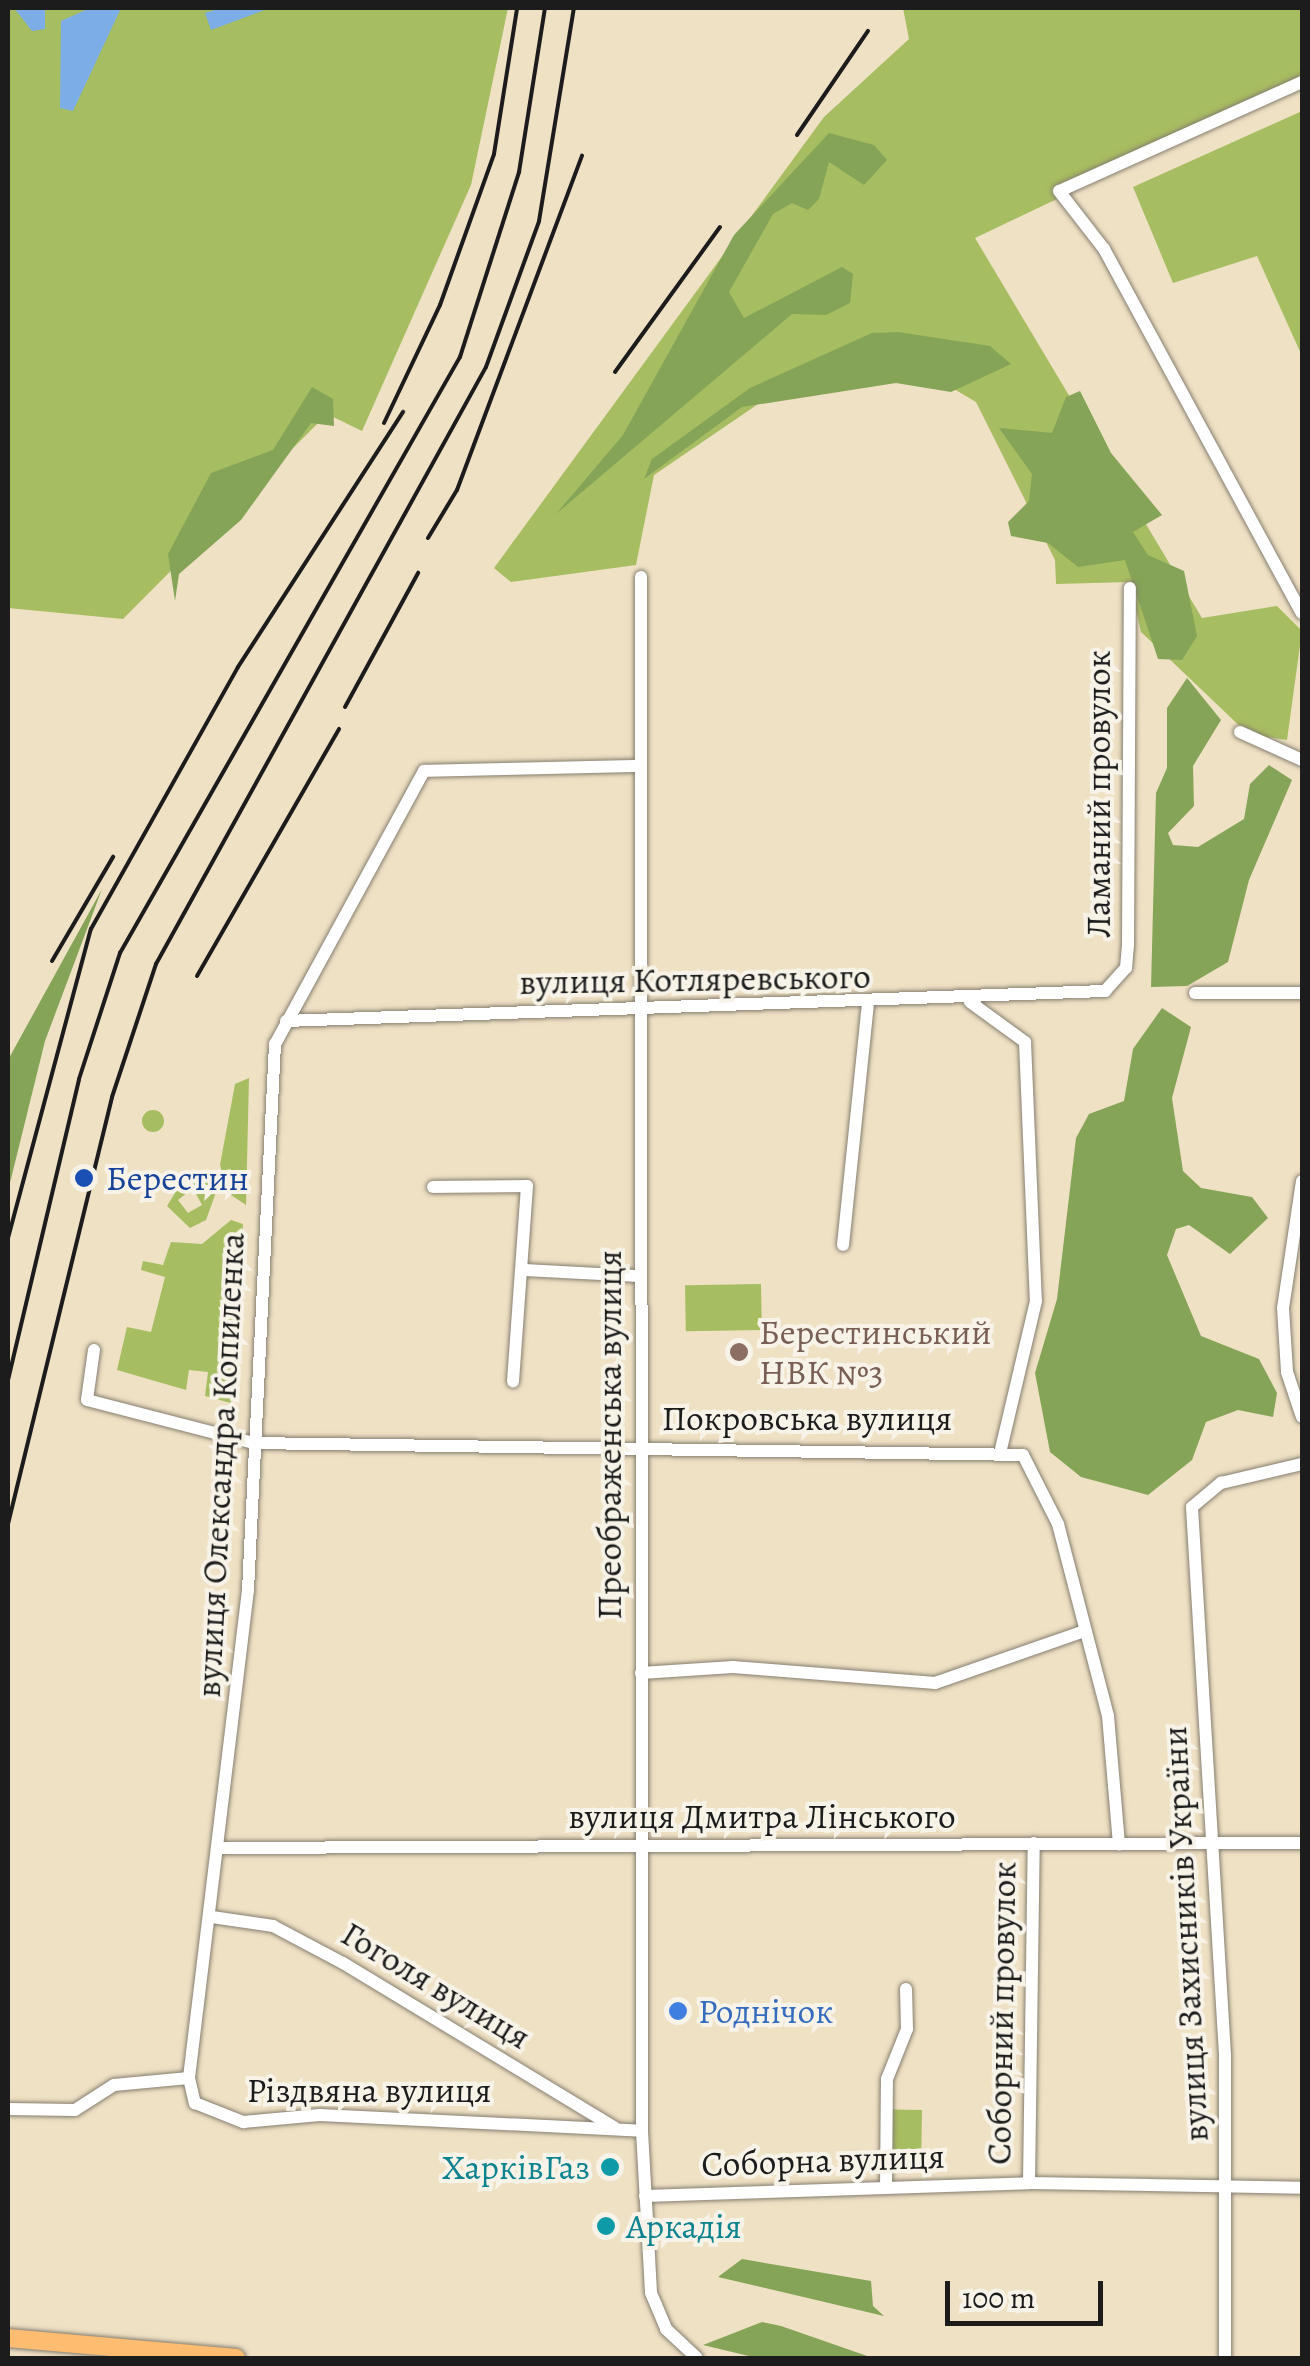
<!DOCTYPE html>
<meta charset="utf-8">
<style>
body{margin:0}
#map{position:relative;width:1310px;height:2366px;overflow:hidden;background:#efe1c4;font-family:Alegreya,serif}
div>[style]{position:absolute}
.green>*{inset:0;background:#a7bd61;transform-origin:0 0}
.round{border-radius:50%}
.forest>*{inset:0;background:#85a457}
.water>*{inset:0;background:#7cade7}
.roads{filter:drop-shadow(0 0 2px #867e70) drop-shadow(0 0 2px #867e70)}
.minor>*{height:12px;margin:-6px;padding:0 6px;transform-origin:6px;border-radius:6px;background:#fff}
.highway>*{height:18px;margin:-9px;padding:0 9px;transform-origin:9px;border-radius:9px;background:#febc70}
.rail>*{height:4px;margin:-2px;padding:0 2px;transform-origin:2px;border-radius:2px;background:#1c1c1c}
.dots>*{width:28px;height:28px;translate:-50% -50%;box-sizing:border-box;border:5px solid #f7f3e8;border-radius:50%}
span{translate:-50% -50%;white-space:nowrap;text-align:center;line-height:1.15;-webkit-text-stroke:8px #f7f3e8;paint-order:stroke}
.street-label{font-size:35px;color:#1c1c1c}
.transit-label{font-size:35px;color:#164399}
.left{translate:0 -50%;text-align:left}
.education-label{font-size:35px;color:#785e54}
.shop-label{font-size:35px;color:#366cbe}
.culture-label{font-size:35px;color:#0d838f}
.right{translate:-100% -50%;text-align:right}
.frame{position:absolute;inset:0;border:10px solid #1c1c1c;pointer-events:none}
.scale{position:absolute;left:945px;top:2281px;width:158px;height:45px;box-sizing:border-box;border:5px solid #1c1c1c;border-top:0;padding-left:12px;font-size:30px;line-height:35px;white-space:nowrap;color:#1c1c1c;-webkit-text-stroke:8px #f7f3e8;paint-order:stroke}
</style>
<div id="map">
<div class="green">
<div style="clip-path:polygon(8px 8px,508px 8px,471px 185px,362px 431px,327px 414px,123px 619px,8px 608px)"></div>
<div style="clip-path:polygon(903px 8px,1302px 8px,1302px 82px,975px 238px,1202px 618px,1277px 606px,1302px 631px,1287px 740px,1248px 734px,1141px 632px,1130px 582px,1056px 584px,1055px 560px,976px 402px,927px 373px,777px 391px,654px 475px,636px 565px,511px 582px,494px 568px,824px 117px,909px 39px)"></div>
<div style="clip-path:polygon(1302px 111px,1302px 356px,1257px 256px,1173px 283px,1133px 187px)"></div>
<div style="clip-path:polygon(249px 1078px,246px 1205px,228px 1193px,220px 1165px,235px 1084px)"></div>
<div class="round" style="left:142px;top:1110px;width:22px;height:22px"></div>
<div style="clip-path:polygon(evenodd,186px 1175px,208px 1180px,215px 1195px,206px 1220px,190px 1228px,167px 1206px,186px 1175px,193px 1188px,202px 1205px,188px 1213px,178px 1200px,193px 1188px)"></div>
<div style="clip-path:polygon(231px 1220px,243px 1224px,231px 1403px,205px 1396px,208px 1372px,189px 1370px,186px 1390px,117px 1370px,127px 1327px,151px 1332px,165px 1277px,141px 1270px,143px 1261px,163px 1265px,171px 1242px,202px 1244px)"></div>
<div style="left:761px;top:1284px;width:46px;height:76px;rotate:89deg"></div>
<div style="left:922px;top:2110px;width:62px;height:33px;rotate:91deg"></div>
</div>
<div class="forest">
<div style="clip-path:polygon(829px 133px,874px 145px,887px 160px,864px 185px,829px 162px,819px 199px,808px 210px,792px 203px,773px 214px,729px 292px,744px 318px,842px 267px,853px 274px,850px 303px,826px 315px,792px 314px,556px 514px,623px 435px,734px 235px)"></div>
<div style="clip-path:polygon(898px 332px,990px 346px,1011px 364px,951px 392px,896px 383px,742px 407px,644px 479px,652px 459px,750px 388px,872px 333px)"></div>
<div style="clip-path:polygon(312px 387px,333px 399px,334px 426px,311px 423px,241px 520px,179px 574px,175px 601px,168px 554px,211px 473px,273px 450px)"></div>
<div style="clip-path:polygon(1080px 391px,1111px 453px,1162px 515px,1133px 532px,1148px 555px,1184px 571px,1197px 636px,1182px 660px,1158px 659px,1125px 560px,1078px 567px,1048px 543px,1011px 536px,1008px 522px,1029px 501px,1032px 474px,999px 428px,1052px 433px,1066px 397px)"></div>
<div style="clip-path:polygon(1187px 678px,1221px 720px,1193px 766px,1194px 806px,1168px 833px,1173px 845px,1198px 847px,1244px 819px,1250px 784px,1269px 765px,1292px 780px,1249px 880px,1228px 962px,1187px 986px,1151px 987px,1156px 793px,1167px 768px,1167px 708px)"></div>
<div style="clip-path:polygon(102px 889px,45px 1041px,8px 1191px,8px 1060px)"></div>
<div style="clip-path:polygon(1162px 1008px,1191px 1027px,1172px 1098px,1183px 1171px,1201px 1188px,1252px 1197px,1268px 1218px,1230px 1254px,1189px 1225px,1176px 1229px,1167px 1255px,1201px 1336px,1259px 1359px,1277px 1393px,1273px 1417px,1238px 1410px,1206px 1422px,1192px 1460px,1148px 1495px,1081px 1477px,1050px 1452px,1035px 1373px,1057px 1299px,1076px 1138px,1089px 1114px,1124px 1101px,1133px 1049px)"></div>
<div style="clip-path:polygon(742px 2259px,871px 2281px,873px 2306px,884px 2316px,718px 2277px)"></div>
<div style="clip-path:polygon(762px 2322px,781px 2326px,873px 2358px,757px 2358px,703px 2345px)"></div>
</div>
<div class="water">
<div style="clip-path:polygon(14px 8px,45px 8px,45px 29px,32px 31px)"></div>
<div style="clip-path:polygon(90px 8px,121px 8px,73px 111px,60px 108px,61px 21px)"></div>
<div style="clip-path:polygon(222px 8px,270px 8px,211px 30px,205px 13px)"></div>
</div>
<div class="roads">
<div class="minor">
<div style="left:1302px;top:82px;width:266px;rotate:155.8deg"></div>
<div style="left:1059px;top:191px;width:73px;rotate:52.2deg"></div>
<div style="left:1104px;top:249px;width:414px;rotate:61.5deg"></div>
<div style="left:641px;top:577px;width:1554px;rotate:89.96deg"></div>
<div style="left:642px;top:2131px;width:162px;rotate:86.8deg"></div>
<div style="left:651px;top:2293px;width:39px;rotate:67deg"></div>
<div style="left:666px;top:2329px;width:42px;rotate:43.1deg"></div>
<div style="left:1240px;top:732px;width:68px;rotate:24.3deg"></div>
<div style="left:638px;top:766px;width:214px;rotate:178.7deg"></div>
<div style="left:424px;top:771px;width:311px;rotate:118.6deg"></div>
<div style="left:275px;top:1044px;width:547px;rotate:92.83deg"></div>
<div style="left:248px;top:1590px;width:492px;rotate:96.9deg"></div>
<div style="left:189px;top:2078px;width:26px;rotate:77deg"></div>
<div style="left:195px;top:2103px;width:52px;rotate:21.6deg"></div>
<div style="left:243px;top:2122px;width:77px;rotate:-5.2deg"></div>
<div style="left:320px;top:2115px;width:322px;rotate:2.8deg"></div>
<div style="left:1195px;top:993px;width:107px"></div>
<div style="left:970px;top:1002px;width:68px;rotate:36deg"></div>
<div style="left:1025px;top:1042px;width:259px;rotate:87.6deg"></div>
<div style="left:1036px;top:1301px;width:152px;rotate:103.3deg"></div>
<div style="left:286px;top:1021px;width:820px;rotate:-2.1deg"></div>
<div style="left:1105px;top:991px;width:31px;rotate:-48deg"></div>
<div style="left:1126px;top:968px;width:23px;rotate:-85deg"></div>
<div style="left:1128px;top:945px;width:357px;rotate:-89.7deg"></div>
<div style="left:1302px;top:1181px;width:128px;rotate:98.5deg"></div>
<div style="left:1283px;top:1308px;width:64px;rotate:86.4deg"></div>
<div style="left:1287px;top:1372px;width:47px;rotate:71.6deg"></div>
<div style="left:433px;top:1187px;width:94px;rotate:-0.6deg"></div>
<div style="left:527px;top:1186px;width:196px;rotate:94.1deg"></div>
<div style="left:843px;top:1245px;width:241px;rotate:-84.1deg"></div>
<div style="left:526px;top:1270px;width:112px;rotate:3.1deg"></div>
<div style="left:94px;top:1350px;width:50px;rotate:98deg"></div>
<div style="left:87px;top:1400px;width:171px;rotate:14.5deg"></div>
<div style="left:253px;top:1443px;width:770px;rotate:0.89deg"></div>
<div style="left:1023px;top:1455px;width:77px;rotate:63.1deg"></div>
<div style="left:1058px;top:1524px;width:198px;rotate:75.4deg"></div>
<div style="left:1108px;top:1716px;width:129px;rotate:85.1deg"></div>
<div style="left:641px;top:1673px;width:92px;rotate:-3.7deg"></div>
<div style="left:733px;top:1667px;width:203px;rotate:4.5deg"></div>
<div style="left:935px;top:1683px;width:158px;rotate:-19.2deg"></div>
<div style="left:222px;top:1848px;width:1080px;rotate:-0.27deg"></div>
<div style="left:212px;top:1917px;width:62px;rotate:8.4deg"></div>
<div style="left:273px;top:1926px;width:79px;rotate:27.9deg"></div>
<div style="left:343px;top:1963px;width:317px;rotate:31.2deg"></div>
<div style="left:8px;top:2109px;width:67px;rotate:0.9deg"></div>
<div style="left:75px;top:2110px;width:46px;rotate:-32.7deg"></div>
<div style="left:114px;top:2085px;width:75px;rotate:-5.3deg"></div>
<div style="left:1029px;top:2183px;width:340px;rotate:-89.2deg"></div>
<div style="left:886px;top:2188px;width:109px;rotate:-89.5deg"></div>
<div style="left:887px;top:2079px;width:54px;rotate:-68.2deg"></div>
<div style="left:907px;top:2029px;width:40px;rotate:-91.4deg"></div>
<div style="left:645px;top:2196px;width:384px;rotate:-1.9deg"></div>
<div style="left:1029px;top:2183px;width:273px;rotate:1deg"></div>
<div style="left:1225px;top:2358px;width:303px;rotate:-90deg"></div>
<div style="left:1225px;top:2055px;width:549px;rotate:-93.45deg"></div>
<div style="left:1192px;top:1507px;width:38px;rotate:-40deg"></div>
<div style="left:1221px;top:1483px;width:83px;rotate:-13.2deg"></div>
</div>
<div class="highway">
<div style="left:8px;top:2338px;width:229px;rotate:5deg"></div>
</div>
</div>
<div class="rail">
<div style="left:797px;top:135px;width:126px;rotate:-55.7deg"></div>
<div style="left:615px;top:372px;width:179px;rotate:-54.1deg"></div>
<div style="left:384px;top:423px;width:131px;rotate:-64.6deg"></div>
<div style="left:440px;top:305px;width:160px;rotate:-70.3deg"></div>
<div style="left:494px;top:154px;width:148px;rotate:-81deg"></div>
<div style="left:428px;top:538px;width:56px;rotate:-58.9deg"></div>
<div style="left:457px;top:490px;width:357px;rotate:-69.5deg"></div>
<div style="left:345px;top:707px;width:153px;rotate:-61.4deg"></div>
<div style="left:52px;top:961px;width:121px;rotate:-59.6deg"></div>
<div style="left:197px;top:976px;width:285px;rotate:-60.1deg"></div>
<div style="left:8px;top:1238px;width:320px;rotate:-75deg"></div>
<div style="left:91px;top:929px;width:300px;rotate:-60.7deg"></div>
<div style="left:238px;top:667px;width:304px;rotate:-57.1deg"></div>
<div style="left:8px;top:1380px;width:309px;rotate:-76.7deg"></div>
<div style="left:79px;top:1079px;width:133px;rotate:-72deg"></div>
<div style="left:120px;top:953px;width:686px;rotate:-60.3deg"></div>
<div style="left:460px;top:357px;width:194px;rotate:-72.3deg"></div>
<div style="left:519px;top:172px;width:166px;rotate:-81deg"></div>
<div style="left:8px;top:1524px;width:439px;rotate:-76.3deg"></div>
<div style="left:112px;top:1097px;width:140px;rotate:-71.7deg"></div>
<div style="left:156px;top:964px;width:682px;rotate:-61.07deg"></div>
<div style="left:486px;top:367px;width:155px;rotate:-70deg"></div>
<div style="left:539px;top:221px;width:216px;rotate:-80.7deg"></div>
</div>
<div class="dots">
<div style="left:84px;top:1178px;background:#1a4fb4"></div>
<div style="left:739px;top:1352px;background:#8d6e63"></div>
<div style="left:678px;top:2011px;background:#3f7fe0"></div>
<div style="left:610px;top:2167px;background:#0f9aa8"></div>
<div style="left:606px;top:2226px;background:#0f9aa8"></div>
</div>
<div class="street-label">
<span style="left:1098px;top:794px;rotate:-90deg">Ламаний провулок</span>
<span style="left:695px;top:979px;rotate:-1deg">вулиця Котляревського</span>
<span style="left:807px;top:1418px">Покровська вулиця</span>
<span style="left:609px;top:1435px;rotate:-90deg">Преображенська вулиця</span>
<span style="left:220px;top:1465px;rotate:-87deg">вулиця Олександра Копиленка</span>
<span style="left:762px;top:1816px">вулиця Дмитра Лінського</span>
<span style="left:1185px;top:1934px;rotate:-93deg">вулиця Захисників України</span>
<span style="left:436px;top:1985px;rotate:31deg">Гоголя вулиця</span>
<span style="left:1001px;top:2013px;rotate:-89deg">Соборний провулок</span>
<span style="left:369px;top:2090px">Різдвяна вулиця</span>
<span style="left:823px;top:2160px;rotate:-2deg">Соборна вулиця</span>
</div>
<div class="transit-label">
<span class="left" style="left:106px;top:1178px">Берестин</span>
</div>
<div class="education-label">
<span class="left" style="left:759px;top:1352px">Берестинський<br>НВК №3</span>
</div>
<div class="shop-label">
<span class="left" style="left:698px;top:2011px">Роднічок</span>
</div>
<div class="culture-label">
<span class="right" style="left:590px;top:2167px">ХарківГаз</span>
<span class="left" style="left:626px;top:2226px">Аркадія</span>
</div>
<div class="frame"></div>
<div class="scale">100 m</div>
</div>
